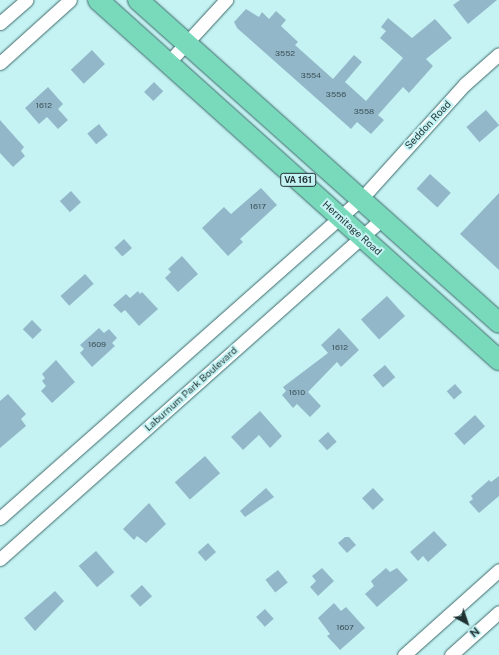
<!DOCTYPE html>
<style>
body{margin:0}
#map{position:relative;width:499px;height:655px;overflow:hidden;background:#c5f3f4;font-family:"Public Sans",sans-serif}
div>[style]{position:absolute}
.building>*{inset:0;background:#92b7c9;transform-origin:0 0}
.roads{filter:drop-shadow(0 0 1px #3c6768) drop-shadow(0 0 1px #3c6768)}
.minor>*{height:13px;margin:-6.5px;padding:0 6.5px;transform-origin:6.5px;border-radius:6.5px;background:#fff}
.primary>*{height:20px;margin:-10px;padding:0 10px;transform-origin:10px;border-radius:10px;background:#78dabb}
span{translate:-50% -50%;white-space:nowrap;text-align:center;line-height:1.15;-webkit-text-stroke:4px #c5f3f4;paint-order:stroke}
.number-label{font-size:8px;color:#3c5257}
.number-label span{-webkit-text-stroke-width:0}
.shield-label span{padding:1px 3px;background:#c5f3f4;border:1px solid;border-radius:3px;-webkit-text-stroke-width:0}
.shield-label{font-size:9px;color:#1f3131;font-weight:700}
.street-label{font-size:10px;color:#1f3131}
.north{position:absolute;left:447px;top:603px;width:40px;height:40px;-webkit-text-stroke:3px #c5f3f4;paint-order:stroke;rotate:140deg;font-size:11px;font-weight:700;line-height:16px;text-align:center;color:#1f3131}
.north::after{content:'';display:block;margin:auto;width:14px;height:18px;background:#1f3131;clip-path:polygon(50% 0,100% 100%,50% 72%,0 100%)}
</style>
<div id="map">
<div class="building">
<div style="clip-path:polygon(460px 0,497px 0,468px 24px,453px 5px)"></div>
<div style="clip-path:polygon(246px 9px,259px 17px,262px 12px,269px 19px,276px 11px,286px 20px,281px 26px,298px 42px,295px 45px,333px 79px,354px 55px,362px 62px,345px 82px,366px 101px,403px 58px,380px 38px,386px 31px,381px 27px,388px 18px,412px 38px,435px 19px,452px 38px,426px 59px,433px 66px,409px 93px,403px 87px,378px 115px,384px 120px,371px 134px,357px 122px,351px 129px,237px 28px,234px 22px)"></div>
<div style="left:92px;top:50px;width:19px;height:29px;rotate:47deg"></div>
<div style="left:154px;top:82px;width:13px;height:14px;rotate:45deg"></div>
<div style="clip-path:polygon(48px 87px,63px 104px,58px 109px,68px 120px,58px 129px,47px 117px,39px 124px,25px 108px)"></div>
<div style="left:486px;top:110px;width:20px;height:26px;rotate:49deg"></div>
<div style="clip-path:polygon(0 120px,24px 147px,21px 151px,25px 156px,13px 167px,0 153px)"></div>
<div style="left:99px;top:124px;width:14px;height:15px;rotate:51deg"></div>
<div style="left:430px;top:174px;width:28px;height:20px;rotate:42deg"></div>
<div style="clip-path:polygon(261px 188px,277px 205px,240px 239px,243px 242px,228px 256px,202px 228px,224px 207px,231px 214px)"></div>
<div style="left:71px;top:191px;width:15px;height:15px;rotate:48deg"></div>
<div style="clip-path:polygon(499px 193px,499px 270px,460px 234px)"></div>
<div style="left:124px;top:239px;width:12px;height:13px;rotate:48deg"></div>
<div style="clip-path:polygon(182px 256px,198px 274px,178px 292px,165px 278px,171px 272px,168px 269px)"></div>
<div style="left:85px;top:274px;width:13px;height:33px;rotate:48deg"></div>
<div style="clip-path:polygon(138px 291px,140px 294px,142px 292px,158px 309px,139px 326px,125px 310px,121px 313px,113px 305px,126px 294px,130px 298px)"></div>
<div style="left:387px;top:296px;width:27px;height:35px;rotate:48deg"></div>
<div style="left:32px;top:320px;width:14px;height:13px;rotate:45deg"></div>
<div style="clip-path:polygon(99px 328px,104px 333px,109px 329px,117px 338px,112px 343px,115px 346px,92px 367px,80px 353px,84px 349px,80px 345px)"></div>
<div style="clip-path:polygon(339px 328px,359px 350px,341px 367px,337px 362px,308px 392px,321px 406px,310px 417px,297px 404px,293px 408px,282px 395px,286px 391px,283px 387px,328px 353px,321px 345px)"></div>
<div style="clip-path:polygon(56px 360px,75px 382px,52px 403px,41px 391px,46px 386px,42px 381px,45px 378px,42px 374px)"></div>
<div style="left:385px;top:365px;width:16px;height:16px;rotate:50deg"></div>
<div style="left:455px;top:384px;width:11px;height:11px;rotate:49deg"></div>
<div style="clip-path:polygon(8px 394px,26px 414px,21px 419px,26px 426px,0 448px,0 401px)"></div>
<div style="clip-path:polygon(260px 411px,282px 436px,270px 448px,259px 435px,243px 450px,231px 437px)"></div>
<div style="left:475px;top:415px;width:15px;height:28px;rotate:48deg"></div>
<div style="left:328px;top:432px;width:13px;height:13px;rotate:48deg"></div>
<div style="left:205px;top:456px;width:23px;height:40px;rotate:49deg"></div>
<div style="clip-path:polygon(499px 476px,499px 496px,479px 513px,469px 502px,473px 499px,471px 496px,489px 480px,491px 482px)"></div>
<div style="clip-path:polygon(266px 488px,274px 497px,245px 517px,240px 511px)"></div>
<div style="left:373px;top:488px;width:16px;height:15px;rotate:47deg"></div>
<div style="clip-path:polygon(149px 503px,166px 524px,146px 543px,137px 536px,134px 540px,123px 529px)"></div>
<div style="clip-path:polygon(434px 531px,447px 545px,428px 562px,423px 556px,418px 561px,410px 552px)"></div>
<div style="clip-path:polygon(345px 537px,349px 537px,356px 545px,347px 553px,338px 543px)"></div>
<div style="left:208px;top:543px;width:12px;height:14px;rotate:48deg"></div>
<div style="left:96px;top:551px;width:28px;height:23px;rotate:49deg"></div>
<div style="clip-path:polygon(322px 568px,334px 581px,318px 596px,310px 587px,316px 581px,312px 576px)"></div>
<div style="clip-path:polygon(386px 568px,390px 572px,397px 568px,408px 580px,377px 607px,365px 594px,374px 586px,371px 581px)"></div>
<div style="left:278px;top:570px;width:16px;height:16px;rotate:52deg"></div>
<div style="left:142px;top:585px;width:15px;height:16px;rotate:48deg"></div>
<div style="clip-path:polygon(55px 591px,64px 601px,35px 631px,24px 618px)"></div>
<div style="clip-path:polygon(334px 603px,341px 611px,346px 607px,365px 628px,340px 650px,327px 636px,330px 634px,318px 618px)"></div>
<div style="left:265px;top:609px;width:13px;height:12px;rotate:48deg"></div>
</div>
<div class="roads">
<div class="minor">
<div style="left:0;top:23px;width:35px;rotate:-41deg"></div>
<div style="left:0;top:63px;width:94px;rotate:-42deg"></div>
<div style="left:168px;top:63px;width:86px;rotate:-47.4deg"></div>
<div style="left:0;top:518px;width:482px;rotate:-41.5deg"></div>
<div style="left:361px;top:199px;width:155px;rotate:-47.9deg"></div>
<div style="left:465px;top:84px;width:45px;rotate:-41.4deg"></div>
<div style="left:0;top:559px;width:513px;rotate:-41.68deg"></div>
<div style="left:404px;top:655px;width:127px;rotate:-41.8deg"></div>
<div style="left:451px;top:655px;width:64px;rotate:-41.9deg"></div>
</div>
<div class="primary">
<div style="left:98px;top:0;width:539px;rotate:41.92deg"></div>
<div style="left:138px;top:0;width:484px;rotate:41.8deg"></div>
</div>
</div>
<div class="number-label">
<span style="left:285px;top:54px">3552</span>
<span style="left:311px;top:76px">3554</span>
<span style="left:336px;top:95px">3556</span>
<span style="left:44px;top:106px">1612</span>
<span style="left:364px;top:112px">3558</span>
<span style="left:258px;top:207px">1617</span>
<span style="left:97px;top:345px">1609</span>
<span style="left:340px;top:348px">1612</span>
<span style="left:297px;top:393px">1610</span>
<span style="left:345px;top:628px">1607</span>
</div>
<div class="shield-label">
<span style="left:298px;top:180px">VA 161</span>
</div>
<div class="street-label">
<span style="left:428px;top:125px;rotate:-47deg">Seddon Road</span>
<span style="left:352px;top:228px;rotate:42deg">Hermitage Road</span>
<span style="left:191px;top:389px;rotate:-42deg">Laburnum Park Boulevard</span>
</div>
<div class="north">N</div>
</div>
